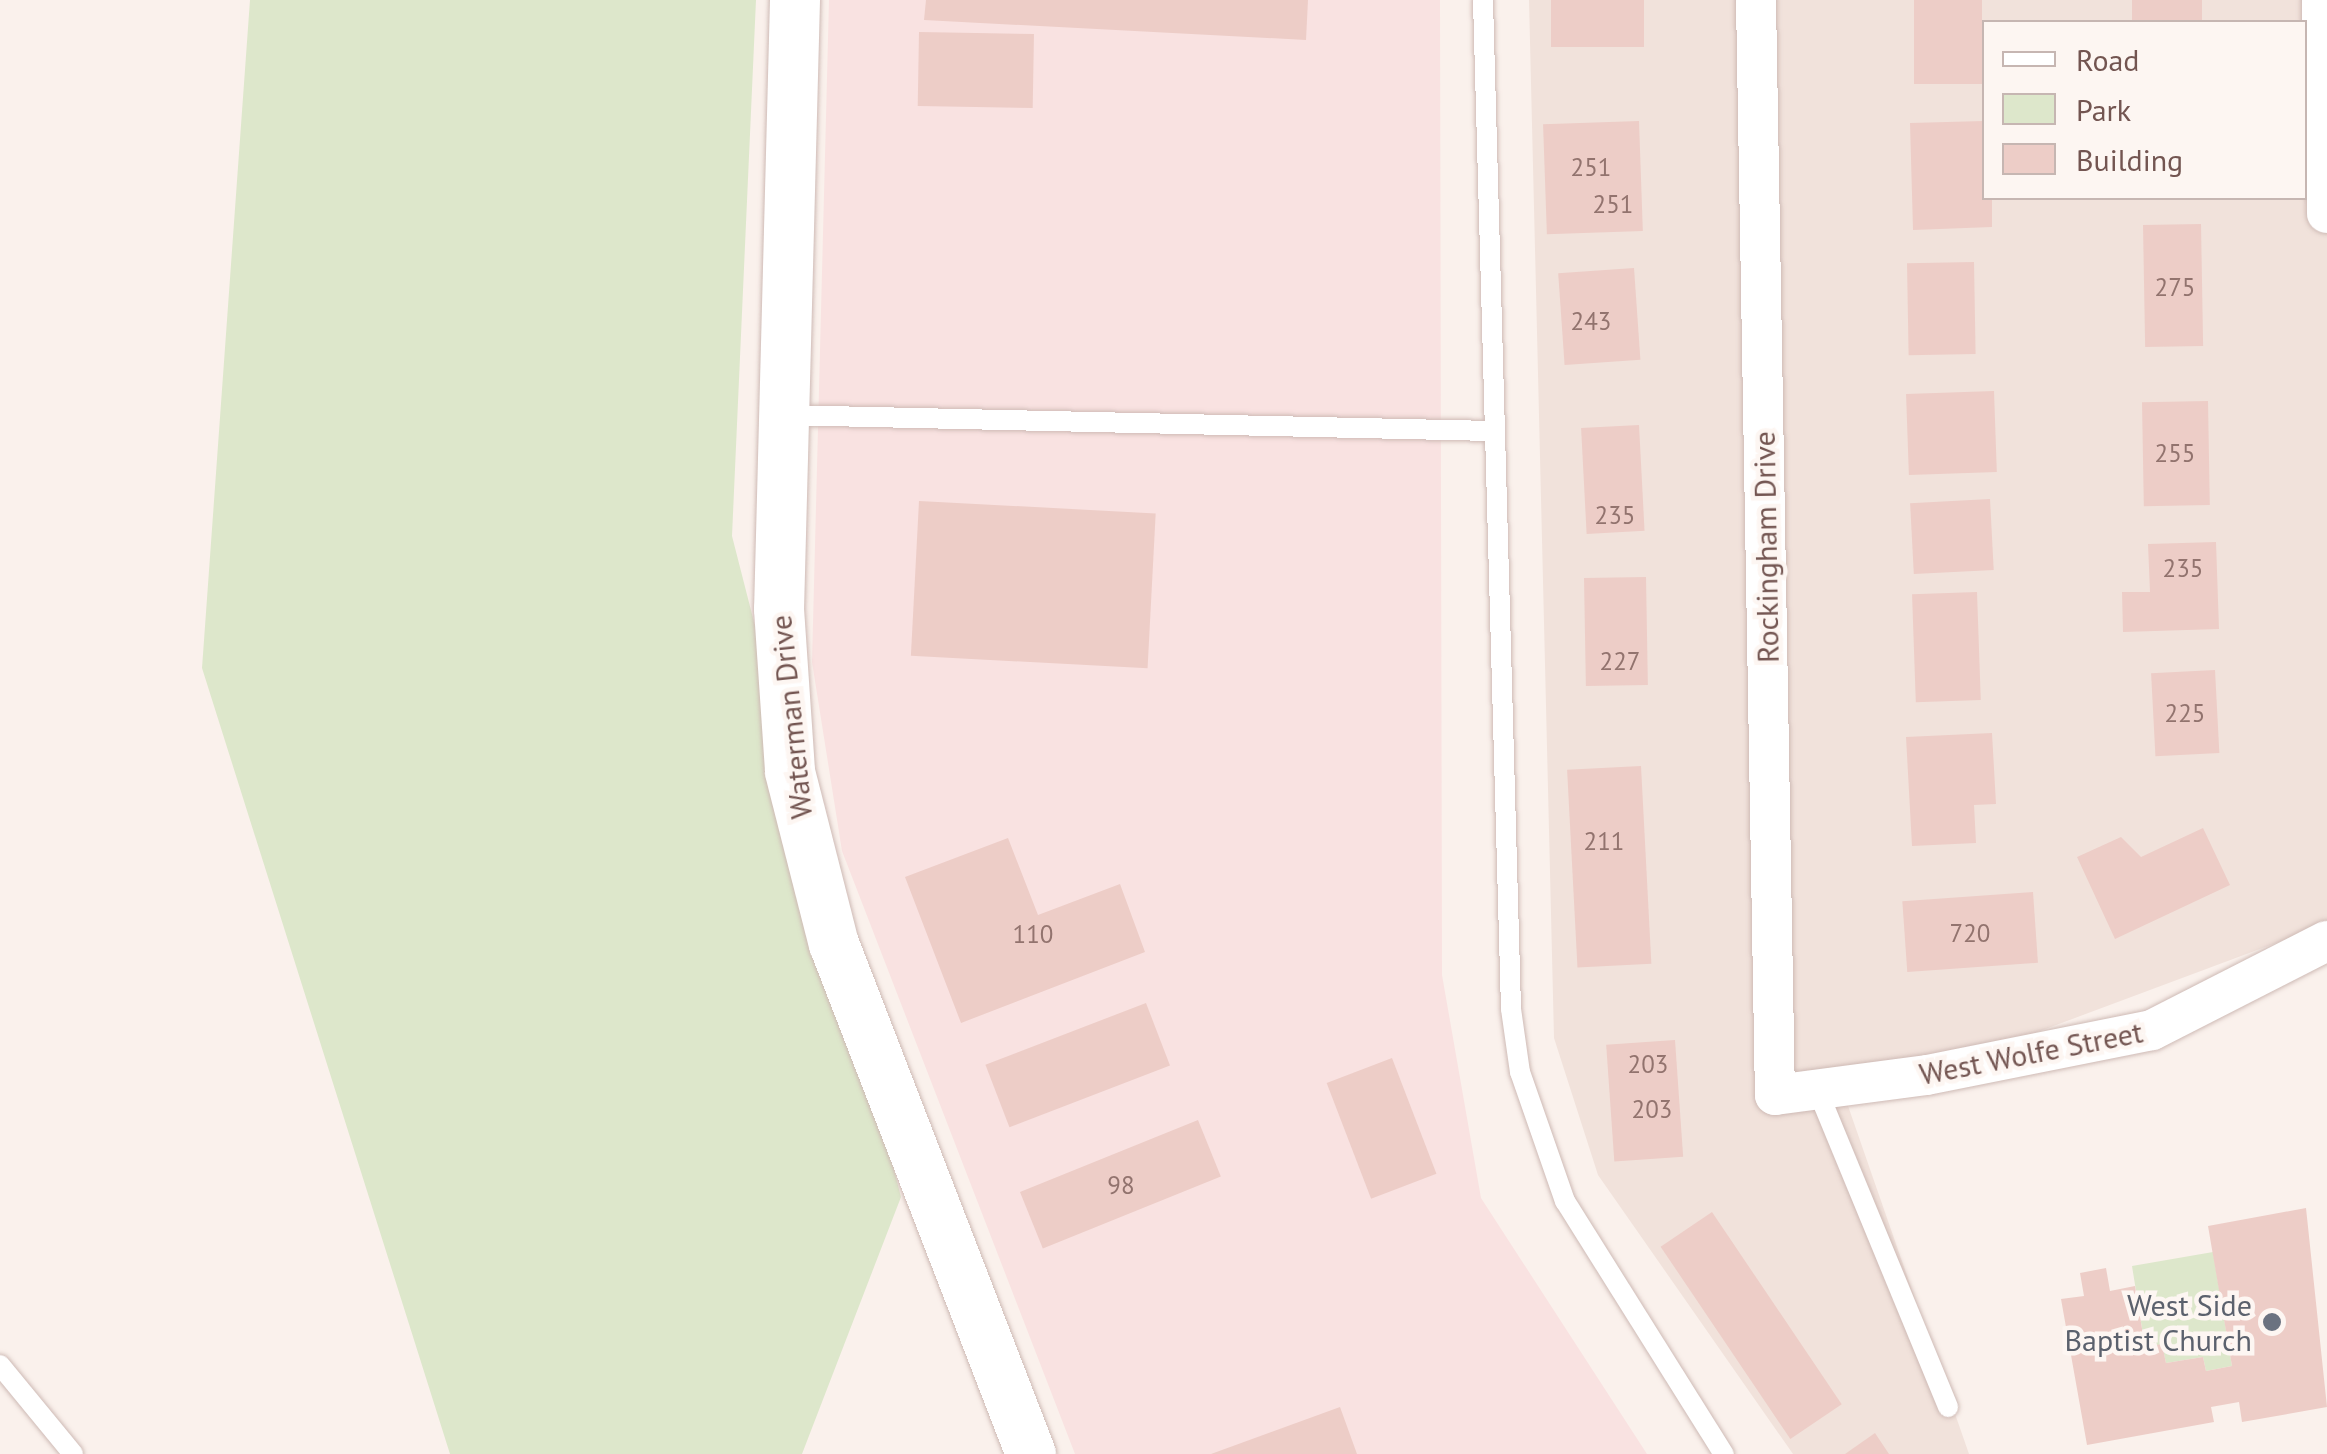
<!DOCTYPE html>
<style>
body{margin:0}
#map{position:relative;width:2327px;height:1454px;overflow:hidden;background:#faf1ec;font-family:"PT Sans",sans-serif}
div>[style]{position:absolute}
.residential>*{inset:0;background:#f1e2db}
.commercial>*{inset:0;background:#f9e2e1}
.green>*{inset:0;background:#dde7cb}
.building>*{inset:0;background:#edcdc7;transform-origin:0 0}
.roads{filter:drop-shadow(0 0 2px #cebab5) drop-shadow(0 0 2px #cebab5)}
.service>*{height:20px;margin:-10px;padding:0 10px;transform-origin:10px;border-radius:10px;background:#fff}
.minor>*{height:40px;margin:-20px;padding:0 20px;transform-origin:20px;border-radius:20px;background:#fff}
.tertiary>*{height:50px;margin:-25px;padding:0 25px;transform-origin:25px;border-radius:25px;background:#fff}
.dots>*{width:28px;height:28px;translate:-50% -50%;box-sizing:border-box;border:5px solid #fdf6f2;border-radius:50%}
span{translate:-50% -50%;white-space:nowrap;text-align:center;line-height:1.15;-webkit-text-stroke:9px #fdf6f2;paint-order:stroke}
.number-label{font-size:25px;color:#92736e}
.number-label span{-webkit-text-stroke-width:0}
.street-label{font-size:30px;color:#735551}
.worship-label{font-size:30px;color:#5b616d}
.right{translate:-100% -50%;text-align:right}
.legend{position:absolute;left:1982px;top:20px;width:325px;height:180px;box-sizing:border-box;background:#fdf6f2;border:2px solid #c6b6b2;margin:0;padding:12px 18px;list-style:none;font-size:30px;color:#735551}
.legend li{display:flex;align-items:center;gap:20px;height:50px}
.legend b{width:50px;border:2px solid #c6b6b2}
</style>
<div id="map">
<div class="residential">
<div style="clip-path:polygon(evenodd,1529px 0,2327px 0,2327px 924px,1847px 1103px,1969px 1454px,1793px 1454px,1598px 1175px,1554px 1038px,1529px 0,1984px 22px,2304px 22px,2304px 198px,1984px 198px,1984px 22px)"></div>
</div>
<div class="commercial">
<div style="clip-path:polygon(829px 0,1440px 0,1442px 975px,1481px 1198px,1647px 1454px,1075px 1454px,842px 851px,812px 662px)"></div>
</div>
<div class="green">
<div style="clip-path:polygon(250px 0,756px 0,732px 536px,901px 1197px,802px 1454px,450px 1454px,202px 668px)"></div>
<div style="clip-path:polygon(2213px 1252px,2232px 1366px,2206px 1371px,2203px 1357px,2166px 1363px,2162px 1345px,2145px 1347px,2132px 1266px)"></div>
</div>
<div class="building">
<div style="clip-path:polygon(926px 0,1308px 0,1306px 40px,924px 20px)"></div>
<div style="left:1551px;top:0;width:93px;height:47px"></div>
<div style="left:1914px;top:0;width:68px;height:84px"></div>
<div style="left:2132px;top:0;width:70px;height:22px"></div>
<div style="left:919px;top:32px;width:115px;height:74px;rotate:1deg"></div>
<div style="left:1639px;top:121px;width:110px;height:96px;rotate:88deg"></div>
<div style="clip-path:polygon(1984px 121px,1984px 198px,1992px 198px,1992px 227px,1913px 230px,1910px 123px)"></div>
<div style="left:2201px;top:224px;width:122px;height:58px;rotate:89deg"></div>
<div style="left:1974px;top:262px;width:92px;height:67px;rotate:89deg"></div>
<div style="left:1634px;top:268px;width:92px;height:76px;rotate:86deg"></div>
<div style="left:1994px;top:391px;width:81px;height:88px;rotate:88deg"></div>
<div style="left:2208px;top:401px;width:104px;height:66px;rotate:89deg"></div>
<div style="left:1639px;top:425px;width:106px;height:58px;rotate:87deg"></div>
<div style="left:1990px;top:499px;width:71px;height:80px;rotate:87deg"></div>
<div style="left:919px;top:501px;width:237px;height:155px;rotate:3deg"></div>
<div style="clip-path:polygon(2216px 542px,2219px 629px,2123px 632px,2122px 592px,2150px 592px,2148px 544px)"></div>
<div style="left:1646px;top:577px;width:108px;height:62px;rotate:89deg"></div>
<div style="left:1977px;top:592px;width:108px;height:65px;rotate:88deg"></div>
<div style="left:2215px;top:670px;width:83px;height:64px;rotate:87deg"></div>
<div style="clip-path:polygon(1992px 733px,1996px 804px,1974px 805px,1976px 843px,1912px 846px,1906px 737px)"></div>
<div style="left:1641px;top:766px;width:198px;height:74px;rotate:87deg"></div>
<div style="clip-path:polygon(2203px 828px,2230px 885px,2115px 939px,2077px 857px,2121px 837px,2141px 857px)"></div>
<div style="clip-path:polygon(1008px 838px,1038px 915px,1120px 884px,1145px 952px,961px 1023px,905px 877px)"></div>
<div style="left:2033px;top:892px;width:71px;height:131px;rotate:86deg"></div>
<div style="left:1146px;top:1003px;width:67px;height:172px;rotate:69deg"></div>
<div style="left:1675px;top:1040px;width:117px;height:69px;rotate:86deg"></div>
<div style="left:1392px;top:1058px;width:124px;height:70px;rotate:69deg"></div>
<div style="left:1198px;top:1120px;width:61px;height:192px;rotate:68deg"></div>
<div style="clip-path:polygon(2306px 1208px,2327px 1407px,2242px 1422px,2239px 1402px,2211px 1407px,2214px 1422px,2087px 1445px,2061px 1299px,2084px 1296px,2080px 1273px,2106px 1268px,2110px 1291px,2135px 1286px,2145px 1347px,2162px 1344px,2166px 1363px,2203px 1357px,2206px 1371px,2232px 1366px,2208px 1226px)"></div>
<div style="left:1712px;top:1212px;width:232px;height:62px;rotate:56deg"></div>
<div style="clip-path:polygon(1340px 1407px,1357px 1454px,1211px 1454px)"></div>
<div style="clip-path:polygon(1875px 1433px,1889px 1454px,1845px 1454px)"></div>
</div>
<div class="roads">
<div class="service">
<div style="left:1483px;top:0;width:1009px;rotate:88.41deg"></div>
<div style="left:1511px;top:1009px;width:64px;rotate:81.9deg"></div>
<div style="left:1520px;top:1072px;width:137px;rotate:70.8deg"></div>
<div style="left:1565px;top:1201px;width:299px;rotate:57.9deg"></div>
<div style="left:782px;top:415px;width:712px;rotate:1.29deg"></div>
<div style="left:1817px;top:1089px;width:344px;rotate:67.6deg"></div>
<div style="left:0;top:1365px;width:115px;rotate:50.6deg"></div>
</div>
<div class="minor">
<div style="left:1756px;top:0;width:1095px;rotate:89.01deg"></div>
<div style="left:1775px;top:1095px;width:153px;rotate:-7.5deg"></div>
<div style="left:1927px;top:1075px;width:229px;rotate:-11.3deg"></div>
<div style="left:2152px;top:1030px;width:196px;rotate:-27deg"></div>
<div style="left:2322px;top:0;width:213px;rotate:88.7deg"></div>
</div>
<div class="tertiary">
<div style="left:795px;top:0;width:609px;rotate:91.5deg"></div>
<div style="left:779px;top:609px;width:163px;rotate:86.1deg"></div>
<div style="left:790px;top:772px;width:178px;rotate:75.7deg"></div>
<div style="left:834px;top:944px;width:547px;rotate:68.88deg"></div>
</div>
</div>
<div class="dots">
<div style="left:2272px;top:1322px;background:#6b7280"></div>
</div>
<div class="number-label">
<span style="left:1591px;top:167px">251</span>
<span style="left:1613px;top:204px">251</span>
<span style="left:2175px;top:287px">275</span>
<span style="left:1591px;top:321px">243</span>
<span style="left:2175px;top:453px">255</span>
<span style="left:1615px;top:515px">235</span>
<span style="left:2183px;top:568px">235</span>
<span style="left:1620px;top:661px">227</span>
<span style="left:2185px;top:713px">225</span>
<span style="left:1604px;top:841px">211</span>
<span style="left:1970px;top:933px">720</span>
<span style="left:1033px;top:934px">110</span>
<span style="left:1648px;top:1064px">203</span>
<span style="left:1652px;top:1109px">203</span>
<span style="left:1121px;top:1185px">98</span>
</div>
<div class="street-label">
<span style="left:1766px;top:547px;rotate:-91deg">Rockingham Drive</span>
<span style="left:791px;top:717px;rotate:-96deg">Waterman Drive</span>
<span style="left:2031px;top:1053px;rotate:-11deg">West Wolfe Street</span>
</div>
<div class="worship-label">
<span class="right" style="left:2252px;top:1322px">West Side<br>Baptist Church</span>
</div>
<ul class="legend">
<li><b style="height:12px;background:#fff"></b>Road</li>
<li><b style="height:28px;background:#dde7cb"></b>Park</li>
<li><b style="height:28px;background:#edcdc7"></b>Building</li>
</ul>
</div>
